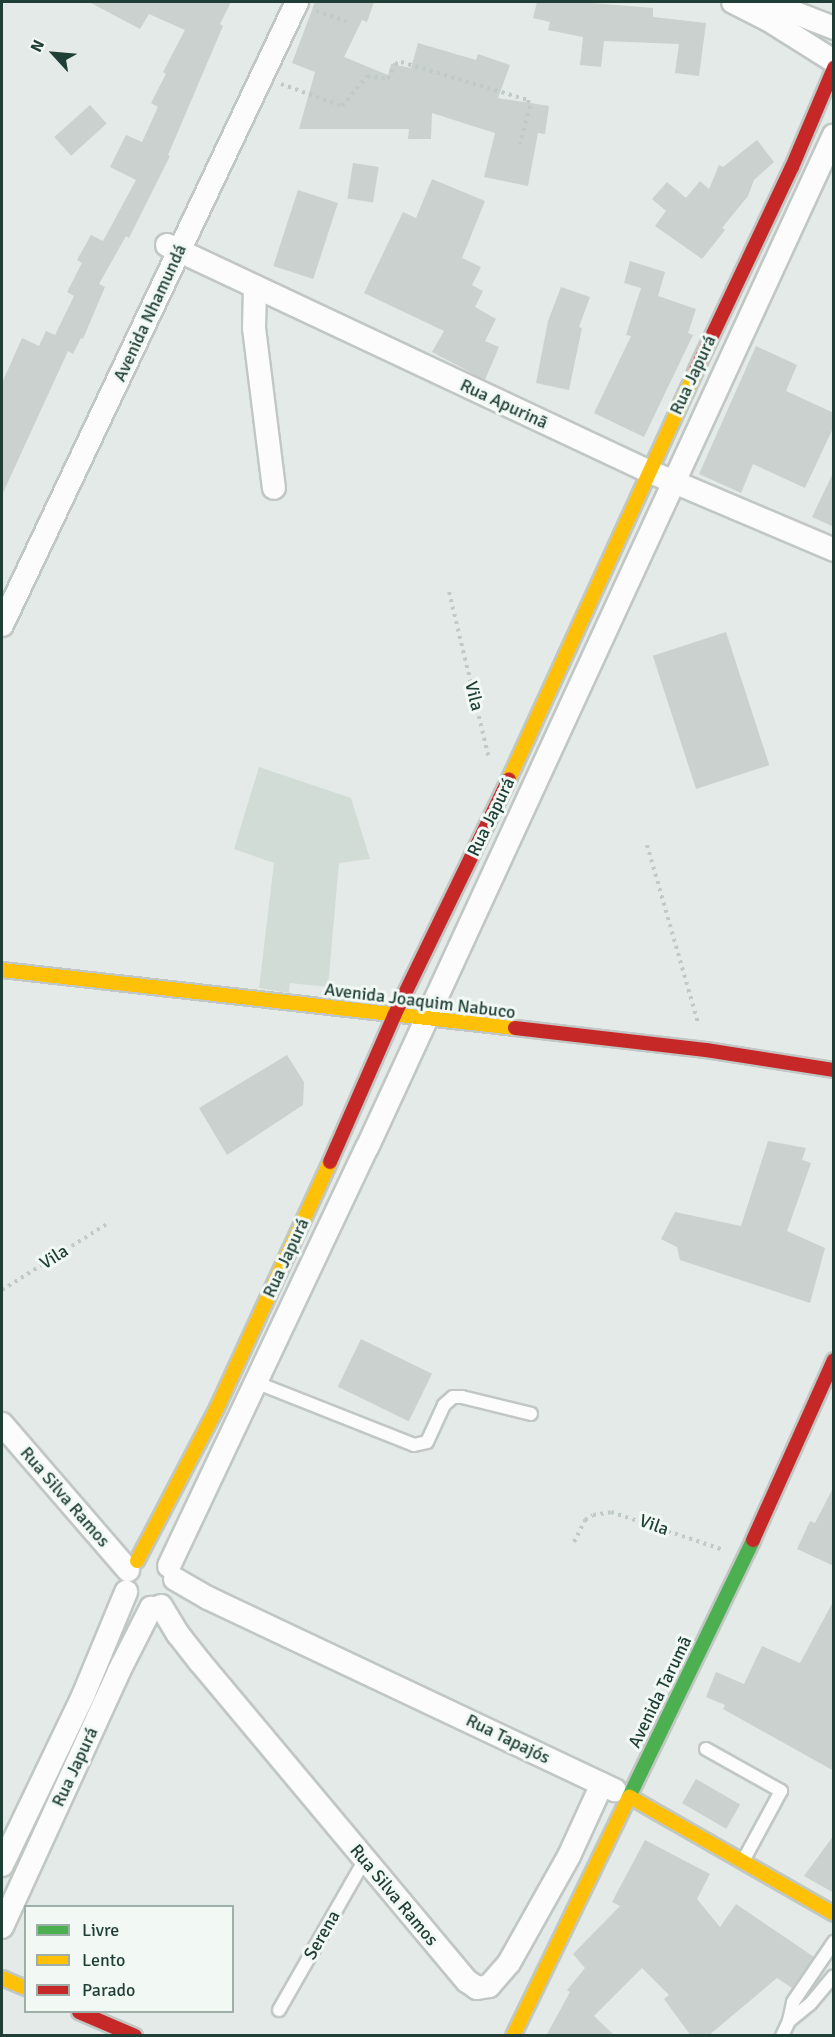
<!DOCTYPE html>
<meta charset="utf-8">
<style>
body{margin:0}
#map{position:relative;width:835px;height:2037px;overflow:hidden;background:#e4eae7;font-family:Signika,sans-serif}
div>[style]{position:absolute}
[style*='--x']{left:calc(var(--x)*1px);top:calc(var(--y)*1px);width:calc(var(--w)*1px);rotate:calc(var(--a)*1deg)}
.built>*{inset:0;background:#d1dcd7}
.building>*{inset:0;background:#cad1ce;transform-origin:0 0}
.path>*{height:4px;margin-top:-2px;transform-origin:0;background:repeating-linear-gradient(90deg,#c0cac6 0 3px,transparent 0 7.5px)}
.roads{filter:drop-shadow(2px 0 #c1c7c4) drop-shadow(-2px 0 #c1c7c4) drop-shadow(0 2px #c1c7c4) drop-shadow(0 -2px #c1c7c4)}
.lane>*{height:12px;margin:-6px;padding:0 6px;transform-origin:6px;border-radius:6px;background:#fbfcfb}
.street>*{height:22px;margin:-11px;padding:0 11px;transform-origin:11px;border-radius:11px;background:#fbfcfb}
.fast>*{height:14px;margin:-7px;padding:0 7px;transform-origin:7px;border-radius:7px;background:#4caf50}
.slow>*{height:14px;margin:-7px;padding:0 7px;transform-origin:7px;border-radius:7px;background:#ffc107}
.jam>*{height:14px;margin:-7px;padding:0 7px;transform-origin:7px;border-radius:7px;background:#c62828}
span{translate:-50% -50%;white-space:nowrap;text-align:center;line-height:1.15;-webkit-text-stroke:6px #f2f9f5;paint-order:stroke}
.street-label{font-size:18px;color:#1f3f36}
.frame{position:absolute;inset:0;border:3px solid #1f3f36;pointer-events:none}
.legend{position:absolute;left:24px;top:1905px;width:210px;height:108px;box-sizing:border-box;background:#f2f9f5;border:2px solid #9eafa9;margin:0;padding:8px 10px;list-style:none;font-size:18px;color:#1f3f36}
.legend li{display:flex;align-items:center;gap:12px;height:30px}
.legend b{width:30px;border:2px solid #9eafa9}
.north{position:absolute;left:24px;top:24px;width:60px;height:60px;-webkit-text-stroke:4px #f2f9f5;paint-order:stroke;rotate:296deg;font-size:16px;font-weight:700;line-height:24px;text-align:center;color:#1f3f36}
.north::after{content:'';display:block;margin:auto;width:21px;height:27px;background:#1f3f36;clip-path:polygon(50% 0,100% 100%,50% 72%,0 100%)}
</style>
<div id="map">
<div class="built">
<div style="clip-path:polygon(259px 767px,351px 798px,370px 859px,339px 863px,328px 987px,290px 983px,289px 993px,259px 988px,274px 863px,234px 849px)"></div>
</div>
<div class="building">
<div style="clip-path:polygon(89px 2px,231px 2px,220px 24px,223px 26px,168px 155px,170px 156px,129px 238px,126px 236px,99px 284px,105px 287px,83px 339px,81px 338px,73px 354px,68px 351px,2px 495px,2px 383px,22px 338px,39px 346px,46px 331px,55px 335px,74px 296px,67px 292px,82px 263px,77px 260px,91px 235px,103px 241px,136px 180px,110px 167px,126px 135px,142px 142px,158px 107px,151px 103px,166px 74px,163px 72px,185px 30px,149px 14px,140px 29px)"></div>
<div style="clip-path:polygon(315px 2px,374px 2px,367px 22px,362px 20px,344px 57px,388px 75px,391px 64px,411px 68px,418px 43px,476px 60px,478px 54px,510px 65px,498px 98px,549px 106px,545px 134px,538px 133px,528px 186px,484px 177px,495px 133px,432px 113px,431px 139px,408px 139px,409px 129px,299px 129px,315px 72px,292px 63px)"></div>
<div style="clip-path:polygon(537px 2px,578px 2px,653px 8px,653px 17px,706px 23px,699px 76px,675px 73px,679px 44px,604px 41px,601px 67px,580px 65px,583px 37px,548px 30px,550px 22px,533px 18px)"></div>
<div style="left:90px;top:105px;width:25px;height:48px;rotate:48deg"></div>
<div style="clip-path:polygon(757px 140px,774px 162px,754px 180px,748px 196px,722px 228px,725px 230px,702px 259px,655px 226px,666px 211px,652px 199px,667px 182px,686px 198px,700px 181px,709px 189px,719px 165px,723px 167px)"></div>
<div style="left:353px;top:163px;width:26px;height:36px;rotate:9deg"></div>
<div style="clip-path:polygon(432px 179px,485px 201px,462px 258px,481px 267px,472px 285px,483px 291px,475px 307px,496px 319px,485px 341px,499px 347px,485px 380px,432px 352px,444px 331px,364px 293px,403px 212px,416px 218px)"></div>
<div style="left:298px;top:190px;width:42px;height:80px;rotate:18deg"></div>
<div style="clip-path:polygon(630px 261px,665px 272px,658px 296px,696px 309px,688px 333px,693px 335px,644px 437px,594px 413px,631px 336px,626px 335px,641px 288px,624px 283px)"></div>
<div style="clip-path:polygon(561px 287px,590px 297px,579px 327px,582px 328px,569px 390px,536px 383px,548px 321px)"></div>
<div style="clip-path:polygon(756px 346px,797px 365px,786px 391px,834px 413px,834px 426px,805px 488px,753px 464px,741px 493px,699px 474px)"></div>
<div style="clip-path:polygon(834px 471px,834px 527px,812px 517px)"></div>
<div style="left:726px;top:632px;width:140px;height:77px;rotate:72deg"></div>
<div style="clip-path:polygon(287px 1055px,304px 1082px,303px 1105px,227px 1155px,199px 1108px)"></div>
<div style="clip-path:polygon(768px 1141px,806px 1148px,802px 1160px,811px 1163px,787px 1231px,825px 1248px,810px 1303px,680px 1260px,677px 1247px,661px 1239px,675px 1212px,741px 1226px)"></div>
<div style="left:361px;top:1339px;width:79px;height:53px;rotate:26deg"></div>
<div style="clip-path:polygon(834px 1486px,834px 1566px,797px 1549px,810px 1521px,815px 1523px)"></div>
<div style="clip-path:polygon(834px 1600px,834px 1771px,723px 1709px,725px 1705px,706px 1697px,716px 1672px,744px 1684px,762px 1646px,800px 1663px)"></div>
<div style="left:696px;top:1779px;width:51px;height:28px;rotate:30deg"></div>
<div style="clip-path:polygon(834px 1835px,834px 1893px,804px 1876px)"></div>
<div style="clip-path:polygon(645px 1840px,710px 1874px,697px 1899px,720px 1927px,736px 1904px,814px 1957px,792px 1988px,777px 1978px,708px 2036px,691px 2036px,664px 1999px,669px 1995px,642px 1968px,594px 2016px,615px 2036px,546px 2036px,570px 1992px,567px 1990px,585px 1968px,573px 1954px,620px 1906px,612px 1902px)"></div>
</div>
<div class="path">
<div style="--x:316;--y:11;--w:32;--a:18"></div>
<div style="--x:281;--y:84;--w:65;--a:19.8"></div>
<div style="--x:342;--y:106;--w:39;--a:-50"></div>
<div style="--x:367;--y:76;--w:21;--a:8"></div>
<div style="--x:388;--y:79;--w:17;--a:-65"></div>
<div style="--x:395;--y:64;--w:6;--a:-18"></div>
<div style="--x:401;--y:62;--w:133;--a:16.7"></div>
<div style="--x:528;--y:100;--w:6;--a:72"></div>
<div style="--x:530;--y:106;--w:39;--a:105"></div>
<div style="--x:449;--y:592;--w:171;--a:76.5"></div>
<div style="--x:647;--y:845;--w:185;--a:74"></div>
<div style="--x:2;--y:1290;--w:124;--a:-32.2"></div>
<div style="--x:574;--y:1542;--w:25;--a:-63"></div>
<div style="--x:585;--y:1520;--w:9;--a:-32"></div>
<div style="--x:593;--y:1515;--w:18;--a:-9"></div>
<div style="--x:611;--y:1512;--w:116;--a:18.6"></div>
</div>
<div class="roads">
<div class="lane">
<div style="--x:255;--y:1382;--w:171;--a:21.6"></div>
<div style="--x:414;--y:1445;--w:13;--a:-13"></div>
<div style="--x:427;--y:1442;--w:41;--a:-65.3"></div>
<div style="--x:444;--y:1405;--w:12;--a:-42"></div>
<div style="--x:453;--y:1397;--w:9;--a:0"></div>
<div style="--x:462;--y:1397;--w:71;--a:13.8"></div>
<div style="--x:706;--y:1749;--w:86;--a:29.2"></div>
<div style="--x:781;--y:1791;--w:80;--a:118.5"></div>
<div style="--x:279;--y:2010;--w:174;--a:-60.3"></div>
<div style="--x:789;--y:2021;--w:28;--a:-39"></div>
<div style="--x:811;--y:2003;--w:35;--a:-50"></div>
<div style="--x:782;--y:2036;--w:17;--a:-65"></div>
<div style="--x:789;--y:2021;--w:19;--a:-78"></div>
<div style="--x:793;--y:2002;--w:73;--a:-55.7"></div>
</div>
<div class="street">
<div style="--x:733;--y:2;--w:38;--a:27"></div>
<div style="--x:767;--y:19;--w:77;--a:32.2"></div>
<div style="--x:767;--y:2;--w:72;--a:21.2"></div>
<div style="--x:167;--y:245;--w:531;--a:25.17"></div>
<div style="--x:648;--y:471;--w:202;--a:23"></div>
<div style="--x:255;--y:287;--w:41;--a:91.4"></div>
<div style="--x:254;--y:328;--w:161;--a:82.9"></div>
<div style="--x:2;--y:625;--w:689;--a:-64.66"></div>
<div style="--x:2;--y:1424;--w:193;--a:49.2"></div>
<div style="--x:169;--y:1566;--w:463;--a:-64.7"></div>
<div style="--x:367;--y:1148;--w:1115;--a:-65.25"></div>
<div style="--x:175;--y:1579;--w:38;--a:30"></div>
<div style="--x:208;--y:1598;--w:450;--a:25.3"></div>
<div style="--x:161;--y:1606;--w:33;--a:59"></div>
<div style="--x:178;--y:1634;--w:36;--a:52"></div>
<div style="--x:200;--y:1662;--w:416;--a:50.1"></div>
<div style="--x:467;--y:1981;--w:12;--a:35"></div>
<div style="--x:477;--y:1988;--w:12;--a:-9"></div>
<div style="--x:489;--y:1986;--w:30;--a:-49"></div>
<div style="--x:509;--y:1963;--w:123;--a:-60.7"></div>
<div style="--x:569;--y:1856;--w:79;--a:-65.4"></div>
<div style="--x:2;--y:1865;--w:187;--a:-64.4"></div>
<div style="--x:83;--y:1696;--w:113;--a:-67.5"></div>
<div style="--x:2;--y:1927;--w:281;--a:-65.4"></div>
<div style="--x:119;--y:1671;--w:71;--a:-63.1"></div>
</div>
<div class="fast">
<div style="--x:629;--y:1797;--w:285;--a:-64.2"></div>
</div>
<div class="slow">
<div style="--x:509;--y:779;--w:447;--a:-65.4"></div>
<div style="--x:2;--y:970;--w:516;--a:6.45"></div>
<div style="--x:137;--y:1561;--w:173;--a:-62.4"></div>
<div style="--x:217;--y:1408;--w:271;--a:-65.3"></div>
<div style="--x:630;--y:1797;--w:235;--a:29.8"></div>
<div style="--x:2;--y:1978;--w:26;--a:23"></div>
<div style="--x:513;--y:2036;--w:266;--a:-64.1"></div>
</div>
<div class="jam">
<div style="--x:695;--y:372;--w:227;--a:-64.7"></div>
<div style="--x:792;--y:167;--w:108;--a:-67"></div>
<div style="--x:515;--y:1028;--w:192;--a:6.6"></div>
<div style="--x:706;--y:1050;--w:130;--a:8.9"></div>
<div style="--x:330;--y:1162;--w:159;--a:-66.3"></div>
<div style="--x:394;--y:1016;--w:263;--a:-64.1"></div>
<div style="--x:753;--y:1540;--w:197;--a:-65.8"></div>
<div style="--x:79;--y:2012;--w:61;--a:23.2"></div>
</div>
</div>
<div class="street-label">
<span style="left:150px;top:313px;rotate:-65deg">Avenida Nhamundá</span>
<span style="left:693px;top:375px;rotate:-65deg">Rua Japurá</span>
<span style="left:504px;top:404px;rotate:25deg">Rua Apurinã</span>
<span style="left:474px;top:696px;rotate:76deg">Vila</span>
<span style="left:491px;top:817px;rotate:-64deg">Rua Japurá</span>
<span style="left:420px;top:1001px;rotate:7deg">Avenida Joaquim Nabuco</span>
<span style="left:54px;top:1257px;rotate:-32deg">Vila</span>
<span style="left:286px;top:1258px;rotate:-65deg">Rua Japurá</span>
<span style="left:65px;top:1497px;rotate:49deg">Rua Silva Ramos</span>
<span style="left:654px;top:1525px;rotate:20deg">Vila</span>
<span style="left:660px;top:1692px;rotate:-64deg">Avenida Tarumã</span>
<span style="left:508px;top:1739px;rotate:26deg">Rua Tapajós</span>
<span style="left:75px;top:1767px;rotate:-65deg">Rua Japurá</span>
<span style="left:394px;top:1895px;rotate:50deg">Rua Silva Ramos</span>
<span style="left:322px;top:1935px;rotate:-60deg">Serena</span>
</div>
<div class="frame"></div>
<ul class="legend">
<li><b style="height:8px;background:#4caf50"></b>Livre</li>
<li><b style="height:8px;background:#ffc107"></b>Lento</li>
<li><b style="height:8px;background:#c62828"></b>Parado</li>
</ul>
<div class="north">N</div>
</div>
